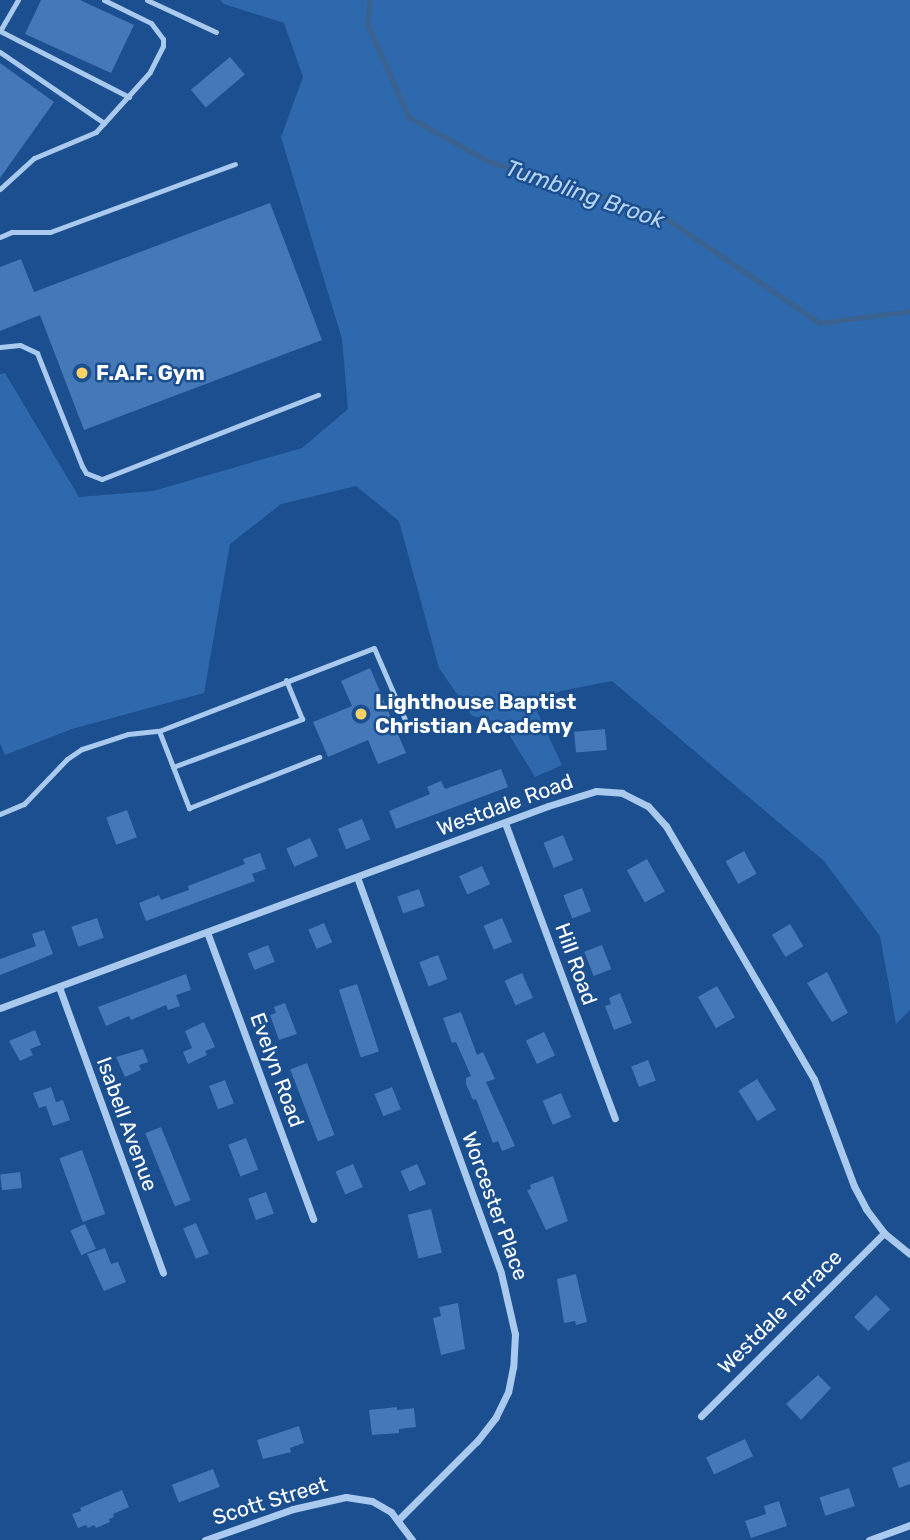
<!DOCTYPE html>
<style>
body{margin:0}
#map{position:relative;width:910px;height:1540px;overflow:hidden;background:#1b4f8f;font-family:Rubik,sans-serif}
div>[style]{position:absolute}
[style*='--x']{left:calc(var(--x)*1px);top:calc(var(--y)*1px);width:calc(var(--w)*1px);rotate:calc(var(--a)*1deg)}
.green>*{inset:0;background:#2e69ad}
.stream>*{height:4.5px;margin:-2.25px;padding:0 2.25px;transform-origin:2.25px;border-radius:2.25px;background:#3c6290}
.building>*{inset:0;background:#4478b7;transform-origin:0 0}
.service>*{height:5px;margin:-2.5px;padding:0 2.5px;transform-origin:2.5px;border-radius:2.5px;background:#a9c9ee}
.minor>*{height:7px;margin:-3.5px;padding:0 3.5px;transform-origin:3.5px;border-radius:3.5px;background:#a9c9ee}
.dots>*{width:19px;height:19px;translate:-50% -50%;box-sizing:border-box;border:4px solid #1b4f8f;border-radius:50%}
span{translate:-50% -50%;white-space:nowrap;text-align:center;line-height:1.15;-webkit-text-stroke:5px #1b4f8f;paint-order:stroke}
.poi-label{font-size:21px;color:#fff;font-weight:700}
.left{translate:0 -50%;text-align:left}
.street-label{font-size:21px;color:#fff}
.water-label{font-size:23px;color:#b5d3f5;font-style:italic}
</style>
<div id="map">
<div class="green">
<div style="clip-path:polygon(220px 0,910px 0,910px 1010px,896px 1024px,880px 936px,824px 861px,612px 681px,561px 691px,534px 705px,562px 765px,535px 777px,502px 723px,472px 716px,439px 668px,399px 521px,356px 486px,281px 504px,230px 544px,204px 693px,72px 729px,5px 755px,0 743px,0 374px,5px 373px,79px 497px,153px 491px,302px 448px,348px 409px,342px 339px,281px 137px,303px 77px,284px 23px,224px 4px)"></div>
</div>
<div class="stream">
<div style="--x:370;--y:0;--w:25;--a:95"></div>
<div style="--x:368;--y:25;--w:101;--a:66"></div>
<div style="--x:409;--y:117;--w:90;--a:29.1"></div>
<div style="--x:488;--y:161;--w:181;--a:17.3"></div>
<div style="--x:661;--y:215;--w:192;--a:34.2"></div>
<div style="--x:820;--y:323;--w:91;--a:-7.6"></div>
</div>
<div class="building">
<div style="clip-path:polygon(41px 0,80px 0,134px 25px,111px 73px,25px 34px)"></div>
<div style="left:230px;top:57px;width:23px;height:51px;rotate:50deg"></div>
<div style="clip-path:polygon(0 63px,54px 102px,0 178px)"></div>
<div style="clip-path:polygon(270px 203px,322px 340px,84px 430px,40px 315px,0 331px,0 267px,21px 259px,34px 292px)"></div>
<div style="clip-path:polygon(370px 668px,406px 753px,378px 764px,368px 740px,328px 757px,313px 722px,352px 706px,341px 681px)"></div>
<div style="left:605px;top:729px;width:21px;height:31px;rotate:85deg"></div>
<div style="clip-path:polygon(501px 769px,508px 787px,396px 829px,389px 811px,430px 794px,427px 787px,441px 781px,445px 789px)"></div>
<div style="left:127px;top:810px;width:29px;height:22px;rotate:70deg"></div>
<div style="left:362px;top:819px;width:22px;height:26px;rotate:68deg"></div>
<div style="left:563px;top:835px;width:27px;height:21px;rotate:68deg"></div>
<div style="left:310px;top:838px;width:20px;height:26px;rotate:66deg"></div>
<div style="left:744px;top:851px;width:26px;height:21px;rotate:61deg"></div>
<div style="clip-path:polygon(260px 853px,266px 869px,252px 874px,255px 881px,146px 921px,139px 903px,159px 895px,161px 900px,189px 890px,188px 886px,245px 864px,243px 859px)"></div>
<div style="left:647px;top:859px;width:37px;height:23px;rotate:61deg"></div>
<div style="left:482px;top:866px;width:20px;height:25px;rotate:66deg"></div>
<div style="left:582px;top:888px;width:25px;height:20px;rotate:69deg"></div>
<div style="left:419px;top:889px;width:18px;height:23px;rotate:71deg"></div>
<div style="left:97px;top:918px;width:21px;height:27px;rotate:71deg"></div>
<div style="left:502px;top:918px;width:26px;height:20px;rotate:67deg"></div>
<div style="left:324px;top:923px;width:21px;height:17px;rotate:67deg"></div>
<div style="left:790px;top:924px;width:26px;height:21px;rotate:59deg"></div>
<div style="clip-path:polygon(44px 930px,53px 954px,0 975px,0 959px,36px 946px,32px 934px)"></div>
<div style="left:268px;top:945px;width:18px;height:22px;rotate:68deg"></div>
<div style="left:602px;top:945px;width:26px;height:19px;rotate:69deg"></div>
<div style="left:438px;top:955px;width:26px;height:20px;rotate:69deg"></div>
<div style="clip-path:polygon(827px 972px,848px 1013px,832px 1022px,807px 983px)"></div>
<div style="left:522px;top:973px;width:27px;height:19px;rotate:66deg"></div>
<div style="clip-path:polygon(186px 974px,191px 990px,176px 995px,180px 1006px,168px 1010px,166px 1005px,131px 1020px,129px 1016px,106px 1026px,98px 1007px)"></div>
<div style="left:357px;top:984px;width:71px;height:19px;rotate:72deg"></div>
<div style="left:717px;top:986px;width:36px;height:22px;rotate:60deg"></div>
<div style="clip-path:polygon(620px 993px,632px 1023px,614px 1030px,605px 1006px,611px 1004px,609px 998px)"></div>
<div style="clip-path:polygon(285px 1003px,297px 1034px,279px 1040px,270px 1015px,276px 1013px,274px 1007px)"></div>
<div style="clip-path:polygon(461px 1012px,477px 1055px,483px 1052px,495px 1079px,486px 1082px,515px 1146px,502px 1151px,498px 1141px,493px 1143px,476px 1099px,473px 1100px,466px 1084px,466px 1078px,471px 1076px,456px 1042px,452px 1043px,443px 1018px)"></div>
<div style="clip-path:polygon(204px 1022px,215px 1047px,205px 1051px,207px 1055px,188px 1064px,183px 1052px,192px 1048px,185px 1031px)"></div>
<div style="clip-path:polygon(35px 1030px,41px 1045px,30px 1049px,33px 1055px,20px 1061px,9px 1041px)"></div>
<div style="left:544px;top:1032px;width:26px;height:20px;rotate:65deg"></div>
<div style="clip-path:polygon(143px 1049px,148px 1062px,139px 1065px,141px 1070px,125px 1077px,116px 1057px)"></div>
<div style="left:648px;top:1060px;width:22px;height:18px;rotate:69deg"></div>
<div style="left:307px;top:1063px;width:77px;height:18px;rotate:69deg"></div>
<div style="left:757px;top:1079px;width:36px;height:22px;rotate:58deg"></div>
<div style="left:225px;top:1080px;width:25px;height:17px;rotate:69deg"></div>
<div style="clip-path:polygon(51px 1087px,56px 1102px,63px 1100px,70px 1120px,53px 1126px,46px 1106px,39px 1108px,33px 1093px)"></div>
<div style="left:392px;top:1087px;width:24px;height:19px;rotate:68deg"></div>
<div style="left:561px;top:1093px;width:26px;height:20px;rotate:67deg"></div>
<div style="left:161px;top:1127px;width:79px;height:17px;rotate:68deg"></div>
<div style="left:246px;top:1138px;width:34px;height:19px;rotate:69deg"></div>
<div style="left:82px;top:1150px;width:68px;height:24px;rotate:70deg"></div>
<div style="left:353px;top:1164px;width:25px;height:19px;rotate:67deg"></div>
<div style="left:417px;top:1164px;width:22px;height:18px;rotate:66deg"></div>
<div style="left:20px;top:1172px;width:16px;height:20px;rotate:83deg"></div>
<div style="clip-path:polygon(553px 1176px,568px 1221px,546px 1230px,527px 1190px,531px 1189px,530px 1185px)"></div>
<div style="left:266px;top:1192px;width:23px;height:19px;rotate:70deg"></div>
<div style="left:431px;top:1209px;width:45px;height:24px;rotate:76deg"></div>
<div style="left:196px;top:1223px;width:33px;height:14px;rotate:67deg"></div>
<div style="left:85px;top:1224px;width:27px;height:16px;rotate:66deg"></div>
<div style="clip-path:polygon(105px 1248px,111px 1264px,118px 1262px,126px 1282px,104px 1291px,87px 1254px)"></div>
<div style="clip-path:polygon(576px 1274px,587px 1322px,576px 1325px,575px 1321px,564px 1323px,557px 1279px)"></div>
<div style="left:876px;top:1295px;width:20px;height:31px;rotate:45deg"></div>
<div style="clip-path:polygon(458px 1303px,465px 1349px,441px 1355px,433px 1318px,441px 1316px,439px 1307px)"></div>
<div style="clip-path:polygon(818px 1375px,831px 1388px,801px 1420px,786px 1404px)"></div>
<div style="clip-path:polygon(397px 1407px,397px 1410px,414px 1408px,416px 1427px,399px 1429px,399px 1433px,372px 1435px,369px 1410px)"></div>
<div style="clip-path:polygon(299px 1426px,304px 1443px,290px 1448px,291px 1452px,263px 1459px,257px 1440px)"></div>
<div style="left:745px;top:1439px;width:19px;height:43px;rotate:65deg"></div>
<div style="clip-path:polygon(910px 1461px,910px 1484px,899px 1488px,892px 1468px)"></div>
<div style="left:213px;top:1469px;width:19px;height:44px;rotate:69deg"></div>
<div style="left:849px;top:1488px;width:19px;height:31px;rotate:72deg"></div>
<div style="clip-path:polygon(122px 1490px,129px 1507px,113px 1514px,114px 1517px,109px 1519px,110px 1522px,96px 1528px,94px 1525px,88px 1528px,86px 1525px,78px 1528px,72px 1514px,81px 1511px,80px 1508px)"></div>
<div style="clip-path:polygon(779px 1501px,787px 1526px,751px 1538px,745px 1521px,766px 1514px,764px 1506px)"></div>
</div>
<div class="service">
<div style="--x:104;--y:0;--w:52;--a:26.1"></div>
<div style="--x:151;--y:23;--w:20;--a:53"></div>
<div style="--x:163;--y:39;--w:7;--a:90"></div>
<div style="--x:163;--y:46;--w:29;--a:117"></div>
<div style="--x:150;--y:72;--w:69;--a:132"></div>
<div style="--x:147;--y:0;--w:76;--a:24.9"></div>
<div style="--x:0;--y:31;--w:145;--a:27.1"></div>
<div style="--x:0;--y:31;--w:36;--a:-60"></div>
<div style="--x:0;--y:52;--w:126;--a:34.3"></div>
<div style="--x:104;--y:123;--w:12;--a:132"></div>
<div style="--x:96;--y:132;--w:67;--a:157.2"></div>
<div style="--x:34;--y:158;--w:46;--a:137.6"></div>
<div style="--x:0;--y:237;--w:13;--a:-23"></div>
<div style="--x:12;--y:232;--w:38;--a:0"></div>
<div style="--x:50;--y:232;--w:197;--a:-20.2"></div>
<div style="--x:0;--y:347;--w:20;--a:-6"></div>
<div style="--x:20;--y:345;--w:19;--a:25"></div>
<div style="--x:37;--y:353;--w:122;--a:68.3"></div>
<div style="--x:82;--y:466;--w:8;--a:60"></div>
<div style="--x:86;--y:473;--w:17;--a:21"></div>
<div style="--x:102;--y:479;--w:232;--a:-21.3"></div>
<div style="--x:159;--y:731;--w:83;--a:68.7"></div>
<div style="--x:189;--y:808;--w:140;--a:-21.4"></div>
<div style="--x:173;--y:767;--w:138;--a:-20.4"></div>
<div style="--x:302;--y:719;--w:42;--a:-112.3"></div>
<div style="--x:0;--y:814;--w:26;--a:-23"></div>
<div style="--x:24;--y:804;--w:62;--a:-46.3"></div>
<div style="--x:67;--y:759;--w:18;--a:-34"></div>
<div style="--x:82;--y:749;--w:48;--a:-18.1"></div>
<div style="--x:128;--y:734;--w:31;--a:-6"></div>
<div style="--x:159;--y:731;--w:230;--a:-21.1"></div>
<div style="--x:374;--y:648;--w:81;--a:66.6"></div>
</div>
<div class="minor">
<div style="--x:505;--y:823;--w:315;--a:69.6"></div>
<div style="--x:357;--y:877;--w:421;--a:70"></div>
<div style="--x:501;--y:1273;--w:63;--a:77.1"></div>
<div style="--x:515;--y:1334;--w:33;--a:93"></div>
<div style="--x:513;--y:1367;--w:25;--a:101"></div>
<div style="--x:508;--y:1392;--w:28;--a:116"></div>
<div style="--x:496;--y:1417;--w:31;--a:128"></div>
<div style="--x:477;--y:1441;--w:110;--a:135"></div>
<div style="--x:207;--y:932;--w:306;--a:69.7"></div>
<div style="--x:59;--y:987;--w:304;--a:70"></div>
<div style="--x:0;--y:1008;--w:584;--a:-20.23"></div>
<div style="--x:548;--y:806;--w:50;--a:-17.4"></div>
<div style="--x:596;--y:791;--w:26;--a:4"></div>
<div style="--x:622;--y:793;--w:29;--a:27"></div>
<div style="--x:648;--y:806;--w:27;--a:48"></div>
<div style="--x:666;--y:826;--w:293;--a:59.7"></div>
<div style="--x:814;--y:1079;--w:114;--a:69.5"></div>
<div style="--x:854;--y:1186;--w:26;--a:62"></div>
<div style="--x:866;--y:1209;--w:30;--a:53"></div>
<div style="--x:884;--y:1233;--w:33;--a:39"></div>
<div style="--x:701;--y:1416;--w:259;--a:-45"></div>
<div style="--x:205;--y:1540;--w:93;--a:-19.4"></div>
<div style="--x:293;--y:1509;--w:54;--a:-12.8"></div>
<div style="--x:346;--y:1497;--w:26;--a:9"></div>
<div style="--x:372;--y:1501;--w:22;--a:30"></div>
<div style="--x:391;--y:1512;--w:35;--a:53"></div>
<div style="--x:869;--y:1540;--w:44;--a:-20.1"></div>
</div>
<div class="dots">
<div style="left:82px;top:373px;background:#ffd166"></div>
<div style="left:361px;top:714px;background:#ffd166"></div>
</div>
<div class="poi-label">
<span class="left" style="left:96px;top:373px">F.A.F. Gym</span>
<span class="left" style="left:375px;top:714px">Lighthouse Baptist<br>Christian Academy</span>
</div>
<div class="street-label">
<span style="left:505px;top:805px;rotate:-20deg">Westdale Road</span>
<span style="left:576px;top:964px;rotate:70deg">Hill Road</span>
<span style="left:277px;top:1070px;rotate:70deg">Evelyn Road</span>
<span style="left:127px;top:1124px;rotate:70deg">Isabell Avenue</span>
<span style="left:495px;top:1206px;rotate:70deg">Worcester Place</span>
<span style="left:780px;top:1312px;rotate:-45deg">Westdale Terrace</span>
<span style="left:270px;top:1501px;rotate:-17deg">Scott Street</span>
</div>
<div class="water-label">
<span style="left:585px;top:194px;rotate:19deg">Tumbling Brook</span>
</div>
</div>
